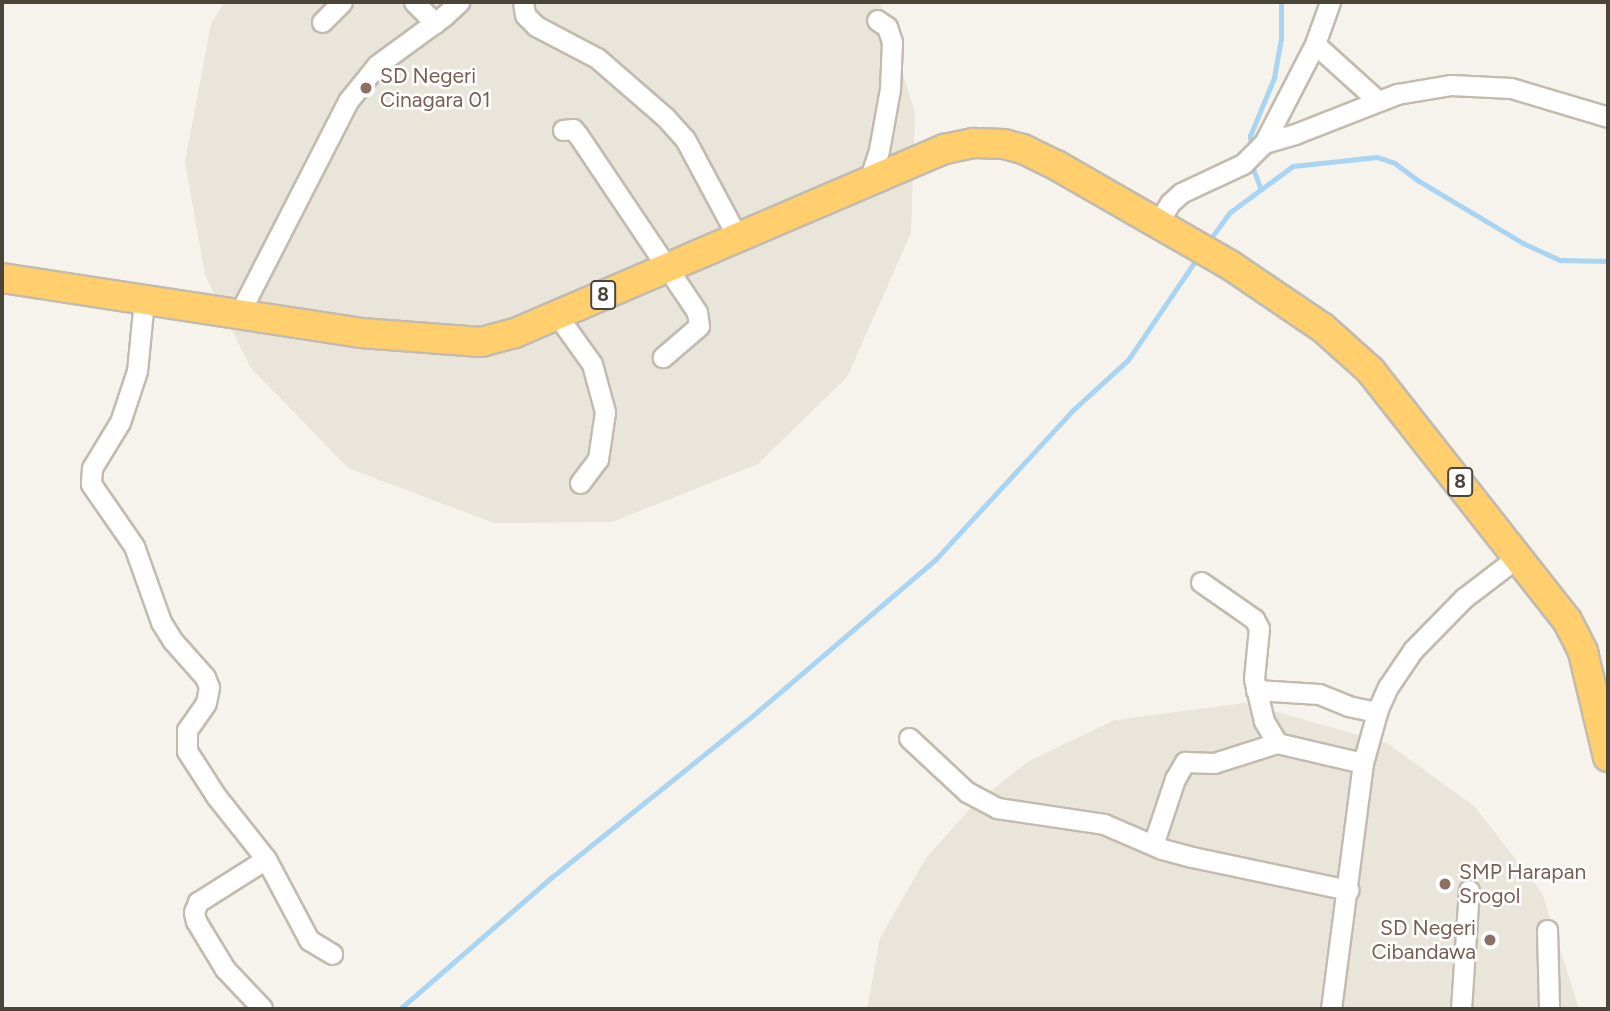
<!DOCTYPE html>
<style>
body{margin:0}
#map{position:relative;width:1610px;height:1011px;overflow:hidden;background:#f6f3ec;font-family:Figtree,sans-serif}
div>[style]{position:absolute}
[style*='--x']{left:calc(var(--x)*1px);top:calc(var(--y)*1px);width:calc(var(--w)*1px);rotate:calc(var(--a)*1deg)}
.residential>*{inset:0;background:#eae5da}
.stream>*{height:4.5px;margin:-2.25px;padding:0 2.25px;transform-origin:2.25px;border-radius:2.25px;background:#a9d4f2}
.roads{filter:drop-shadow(2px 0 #c2bbae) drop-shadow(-2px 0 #c2bbae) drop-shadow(0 2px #c2bbae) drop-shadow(0 -2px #c2bbae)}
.minor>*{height:19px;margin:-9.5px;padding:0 9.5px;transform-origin:9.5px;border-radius:9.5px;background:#fff}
.highway>*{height:28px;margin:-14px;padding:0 14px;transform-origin:14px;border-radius:14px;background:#ffcf6e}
.dots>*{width:19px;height:19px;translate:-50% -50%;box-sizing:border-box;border:4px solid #fff;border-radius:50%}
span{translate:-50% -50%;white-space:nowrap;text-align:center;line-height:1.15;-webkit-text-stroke:5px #fff;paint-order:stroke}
.shield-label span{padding:2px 5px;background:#fff;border:2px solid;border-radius:5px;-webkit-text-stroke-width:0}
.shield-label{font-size:19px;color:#4b4439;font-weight:700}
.education-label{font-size:21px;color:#785e54}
.left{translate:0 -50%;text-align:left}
.right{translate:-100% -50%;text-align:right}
.frame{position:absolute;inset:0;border:4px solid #4b4439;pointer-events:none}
</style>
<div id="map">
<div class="residential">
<div style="clip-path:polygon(224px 2px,880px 2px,915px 113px,911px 233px,847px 377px,758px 464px,612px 522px,494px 523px,348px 468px,250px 367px,205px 275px,185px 162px,211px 24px)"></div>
<div style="clip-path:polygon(1245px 703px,1387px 743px,1474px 806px,1542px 893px,1579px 1009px,867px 1009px,880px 938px,926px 858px,975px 803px,1029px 761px,1115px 720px)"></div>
</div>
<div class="stream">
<div style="--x:1251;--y:146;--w:10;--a:-96"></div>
<div style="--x:1250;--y:136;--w:63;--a:-67.5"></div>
<div style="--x:1274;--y:78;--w:39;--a:-80"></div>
<div style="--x:1281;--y:40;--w:38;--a:-90"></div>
<div style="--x:1252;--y:165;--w:26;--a:69"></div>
<div style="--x:1209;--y:241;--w:34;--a:-54"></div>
<div style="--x:1229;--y:213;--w:79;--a:-36.3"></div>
<div style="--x:1293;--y:166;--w:84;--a:-6.1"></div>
<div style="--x:1377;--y:157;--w:19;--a:18"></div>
<div style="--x:1395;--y:163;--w:30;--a:37"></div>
<div style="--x:1419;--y:181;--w:121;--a:30.8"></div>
<div style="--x:1523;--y:243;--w:41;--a:24.7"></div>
<div style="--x:1560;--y:260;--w:48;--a:1.2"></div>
<div style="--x:400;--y:1009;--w:201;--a:-41"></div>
<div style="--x:552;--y:877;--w:263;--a:-38.8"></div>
<div style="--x:757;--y:712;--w:235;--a:-40.5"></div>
<div style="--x:936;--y:559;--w:200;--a:-47.4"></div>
<div style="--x:1071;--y:412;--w:77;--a:-42.4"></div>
<div style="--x:1128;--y:360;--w:125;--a:-55.8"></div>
</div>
<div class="roads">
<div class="minor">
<div style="--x:414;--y:2;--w:30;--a:45"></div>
<div style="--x:523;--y:2;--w:13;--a:81"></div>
<div style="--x:525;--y:15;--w:16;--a:45"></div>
<div style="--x:536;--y:26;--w:69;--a:27.7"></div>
<div style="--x:597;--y:58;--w:91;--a:41"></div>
<div style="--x:666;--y:118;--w:28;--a:48"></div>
<div style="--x:685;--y:139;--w:110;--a:61.8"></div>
<div style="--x:322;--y:22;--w:28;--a:-45"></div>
<div style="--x:1315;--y:44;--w:85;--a:42.1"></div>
<div style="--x:563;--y:130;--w:10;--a:-6"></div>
<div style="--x:573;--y:129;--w:8;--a:50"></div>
<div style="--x:578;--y:135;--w:213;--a:56.1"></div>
<div style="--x:697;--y:312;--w:14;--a:82"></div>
<div style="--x:699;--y:326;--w:48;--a:139.3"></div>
<div style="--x:1264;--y:143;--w:32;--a:-16"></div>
<div style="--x:1295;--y:134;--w:110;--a:-21.4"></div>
<div style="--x:1397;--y:94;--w:55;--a:-9.5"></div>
<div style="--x:1451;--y:85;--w:60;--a:2.9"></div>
<div style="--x:1511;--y:88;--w:101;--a:16.6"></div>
<div style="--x:869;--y:181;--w:33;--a:-72"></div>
<div style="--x:879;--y:150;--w:62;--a:-79.8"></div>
<div style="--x:890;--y:89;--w:47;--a:-87.6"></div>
<div style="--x:892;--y:42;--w:16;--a:-108"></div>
<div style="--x:887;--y:27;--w:12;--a:-145"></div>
<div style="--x:1158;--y:223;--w:23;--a:-59"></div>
<div style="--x:1170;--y:203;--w:15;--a:-42"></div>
<div style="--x:1181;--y:193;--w:68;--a:-25.1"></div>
<div style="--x:1243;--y:164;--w:30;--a:-45"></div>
<div style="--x:1264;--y:143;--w:111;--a:-62.7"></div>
<div style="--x:1315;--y:44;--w:45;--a:-70.3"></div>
<div style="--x:144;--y:300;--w:71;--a:95.6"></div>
<div style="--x:137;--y:371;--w:54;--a:108.4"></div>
<div style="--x:120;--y:422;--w:54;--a:121.3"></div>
<div style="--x:92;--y:468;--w:16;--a:94"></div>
<div style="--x:91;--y:484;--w:75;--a:55.3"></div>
<div style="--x:134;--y:546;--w:81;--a:70.4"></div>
<div style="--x:161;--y:622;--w:22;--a:58"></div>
<div style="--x:173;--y:641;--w:48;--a:48.4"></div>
<div style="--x:205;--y:677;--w:11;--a:68"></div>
<div style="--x:209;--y:687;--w:16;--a:101"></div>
<div style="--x:206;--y:703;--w:33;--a:125"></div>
<div style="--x:187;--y:730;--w:21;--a:90"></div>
<div style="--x:187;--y:751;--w:54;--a:57.2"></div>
<div style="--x:216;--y:796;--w:80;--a:51.6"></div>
<div style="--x:266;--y:859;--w:92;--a:62"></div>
<div style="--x:309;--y:940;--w:27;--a:31"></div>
<div style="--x:557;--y:315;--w:60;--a:54.5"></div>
<div style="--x:592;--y:364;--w:50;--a:74.8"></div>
<div style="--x:605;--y:412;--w:48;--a:98.5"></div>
<div style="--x:598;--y:459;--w:30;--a:127"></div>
<div style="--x:238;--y:316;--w:242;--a:-62.9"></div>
<div style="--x:348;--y:101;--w:46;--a:-51.1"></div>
<div style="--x:377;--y:65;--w:83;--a:-36.2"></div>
<div style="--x:444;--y:16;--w:21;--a:-43"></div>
<div style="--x:1201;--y:582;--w:65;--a:34.9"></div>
<div style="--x:1254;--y:619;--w:10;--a:61"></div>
<div style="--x:1259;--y:628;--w:51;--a:95.6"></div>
<div style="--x:1254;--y:679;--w:43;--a:76.6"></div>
<div style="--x:1264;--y:721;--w:26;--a:59"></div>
<div style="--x:1256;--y:690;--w:63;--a:3.6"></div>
<div style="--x:1319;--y:694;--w:31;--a:22"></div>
<div style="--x:1348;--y:706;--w:30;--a:12"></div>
<div style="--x:909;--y:738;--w:79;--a:43"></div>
<div style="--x:967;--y:792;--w:34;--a:28"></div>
<div style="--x:997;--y:808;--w:108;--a:8.5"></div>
<div style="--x:1104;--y:824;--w:63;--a:23.3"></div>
<div style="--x:1162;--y:849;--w:31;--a:15"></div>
<div style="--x:1192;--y:857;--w:160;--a:11.9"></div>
<div style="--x:1153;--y:845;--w:70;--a:-71.6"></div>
<div style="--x:1175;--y:779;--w:20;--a:-60"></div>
<div style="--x:1185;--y:762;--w:29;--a:2"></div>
<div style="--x:1214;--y:763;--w:66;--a:-17.6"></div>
<div style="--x:1277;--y:743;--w:88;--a:13.1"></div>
<div style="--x:1547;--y:930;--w:79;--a:88.5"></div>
<div style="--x:262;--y:1008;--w:54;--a:-133.5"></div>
<div style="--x:225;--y:969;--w:56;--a:-121.1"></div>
<div style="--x:196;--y:921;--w:9;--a:-103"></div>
<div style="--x:194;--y:912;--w:11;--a:-68"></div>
<div style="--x:198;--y:902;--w:80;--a:-32.3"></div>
<div style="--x:1331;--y:1009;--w:248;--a:-82.6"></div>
<div style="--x:1363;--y:763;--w:56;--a:-74.5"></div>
<div style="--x:1378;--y:709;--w:24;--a:-66"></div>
<div style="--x:1388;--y:687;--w:45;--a:-56"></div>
<div style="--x:1413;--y:650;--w:73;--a:-45.6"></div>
<div style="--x:1464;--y:598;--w:69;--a:-37.4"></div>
<div style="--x:1461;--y:1009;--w:119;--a:-86.2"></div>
</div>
<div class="highway">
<div style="--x:2;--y:278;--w:363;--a:8.7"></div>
<div style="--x:361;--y:333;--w:120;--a:4.3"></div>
<div style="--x:481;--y:342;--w:35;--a:-15"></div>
<div style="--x:515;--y:333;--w:468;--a:-23.2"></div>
<div style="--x:945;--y:149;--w:30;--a:-12"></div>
<div style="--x:974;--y:143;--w:30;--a:2"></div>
<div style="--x:1004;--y:144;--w:20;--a:15"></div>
<div style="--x:1023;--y:149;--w:37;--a:26"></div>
<div style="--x:1056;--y:165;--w:201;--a:29.9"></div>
<div style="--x:1230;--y:265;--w:112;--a:34.1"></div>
<div style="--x:1323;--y:328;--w:63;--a:41.8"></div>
<div style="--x:1370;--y:370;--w:318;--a:51.8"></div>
<div style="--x:1567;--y:620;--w:36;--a:63"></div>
<div style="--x:1583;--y:652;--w:108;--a:76.6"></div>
</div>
</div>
<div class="dots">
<div style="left:366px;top:88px;background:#8d6e63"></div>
<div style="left:1445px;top:884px;background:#8d6e63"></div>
<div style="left:1490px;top:940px;background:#8d6e63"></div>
</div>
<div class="shield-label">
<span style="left:603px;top:295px">8</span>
<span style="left:1460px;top:482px">8</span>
</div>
<div class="education-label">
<span class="left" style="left:380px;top:88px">SD Negeri<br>Cinagara 01</span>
<span class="left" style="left:1459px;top:884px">SMP Harapan<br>Srogol</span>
<span class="right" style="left:1476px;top:940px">SD Negeri<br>Cibandawa</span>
</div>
<div class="frame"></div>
</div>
